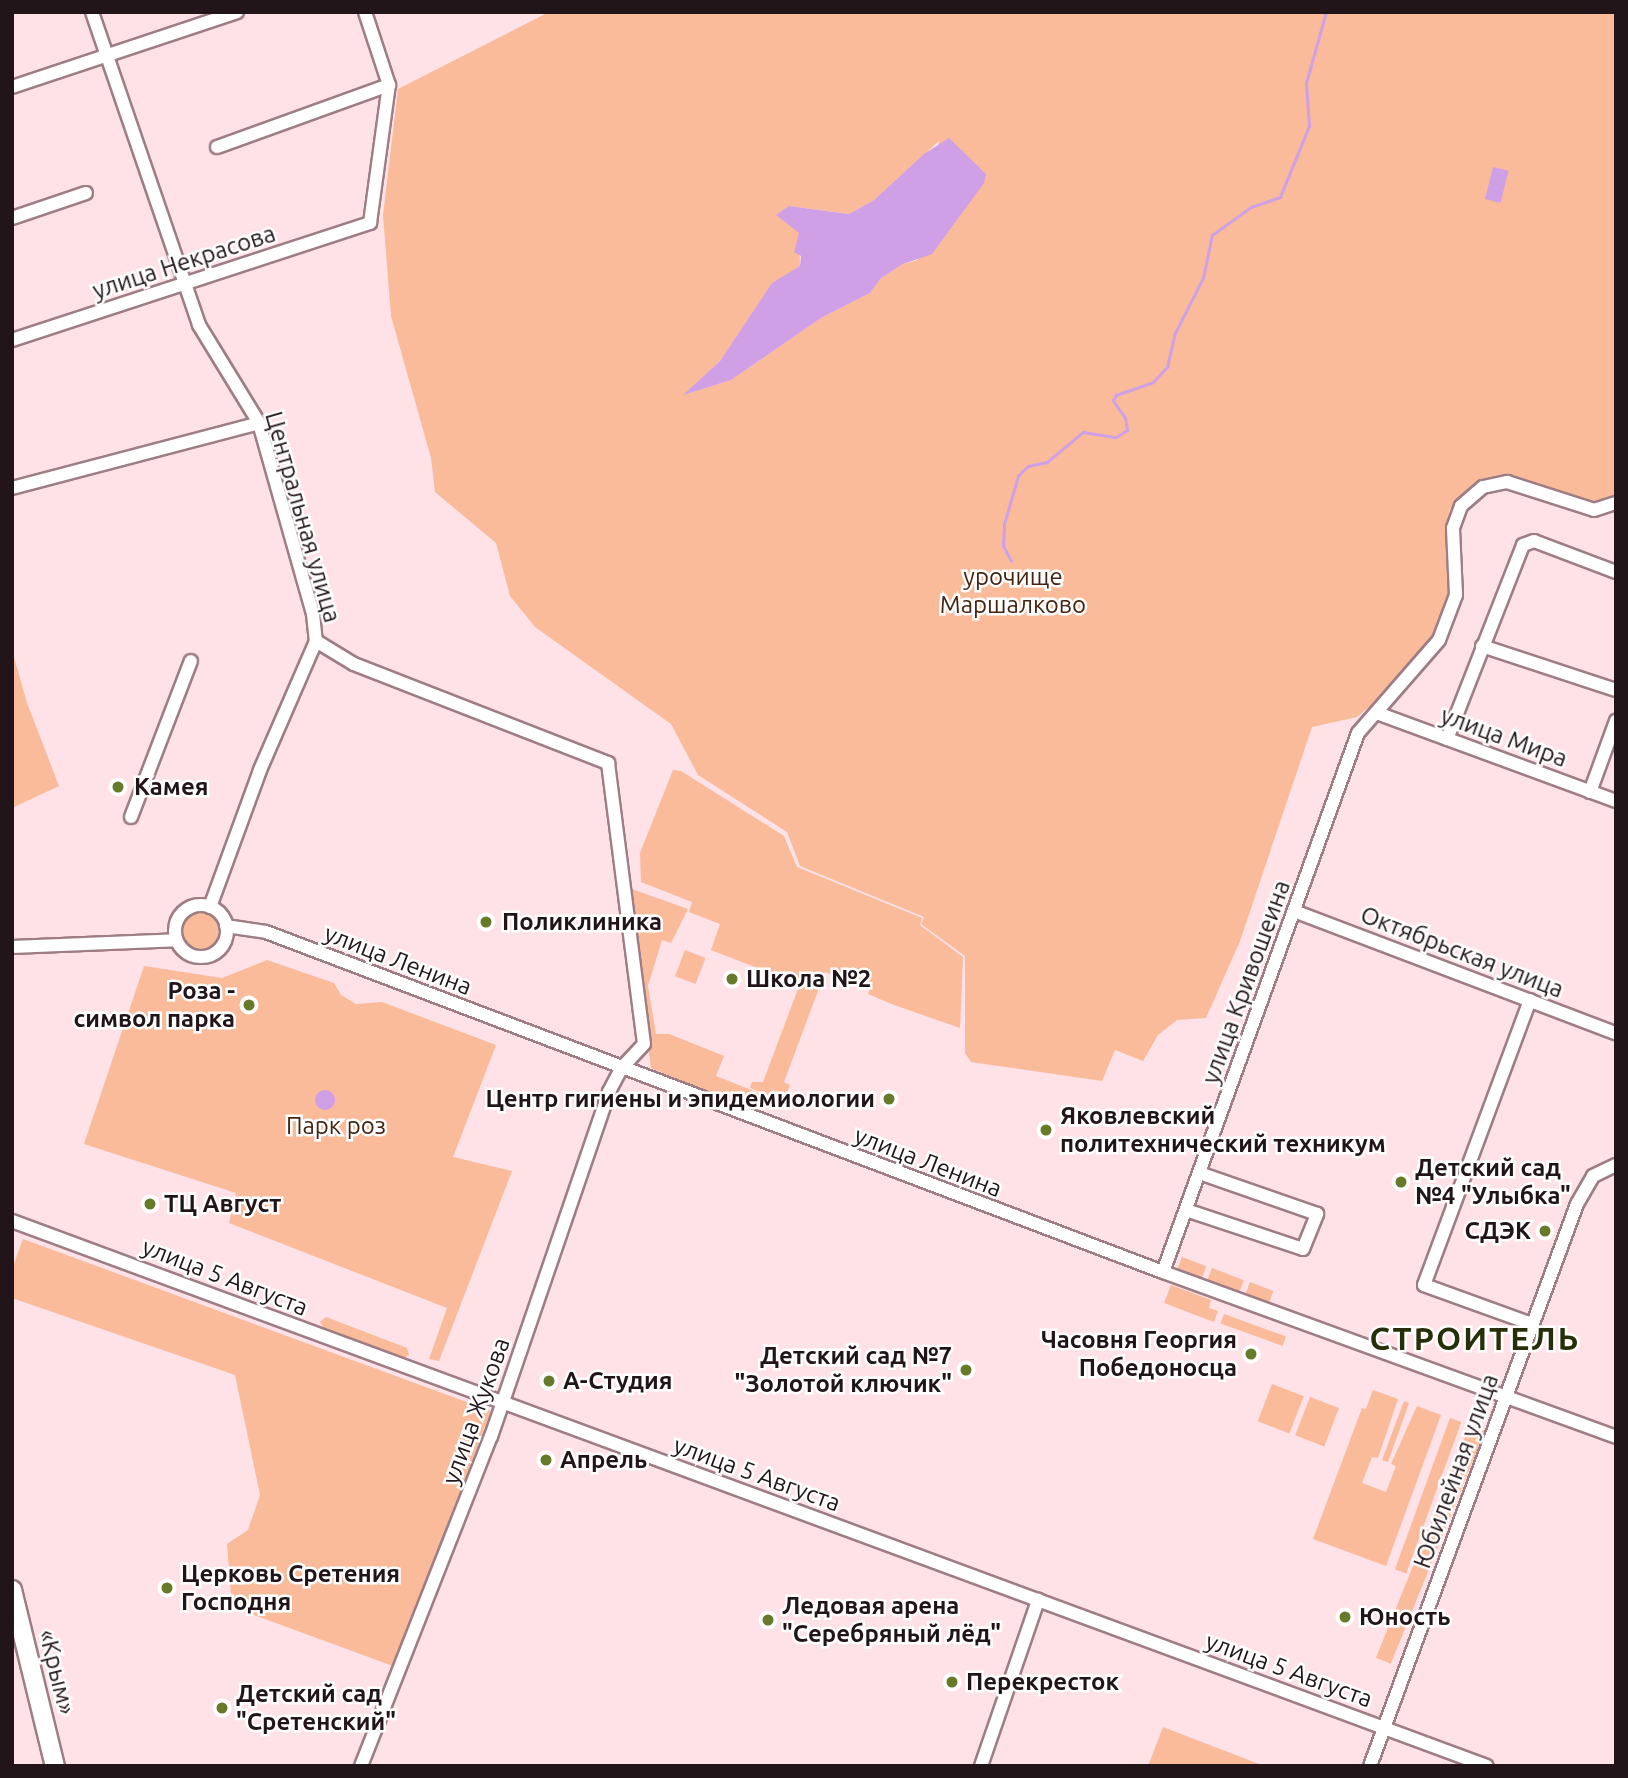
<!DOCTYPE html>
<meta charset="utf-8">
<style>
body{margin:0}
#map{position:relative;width:1628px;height:1778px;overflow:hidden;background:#ffe1e8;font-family:Ubuntu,sans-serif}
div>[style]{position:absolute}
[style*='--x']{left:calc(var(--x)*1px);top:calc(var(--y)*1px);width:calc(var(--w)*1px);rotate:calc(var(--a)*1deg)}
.green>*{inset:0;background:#f9bb99;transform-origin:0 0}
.round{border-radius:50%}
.water>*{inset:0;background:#d0a0e6;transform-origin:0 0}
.stream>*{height:2.5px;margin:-1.25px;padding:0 1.25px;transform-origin:1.25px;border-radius:1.25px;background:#d0a0e6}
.roads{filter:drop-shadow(2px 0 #9e7d85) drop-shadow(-2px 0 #9e7d85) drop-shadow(0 2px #9e7d85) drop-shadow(0 -2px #9e7d85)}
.minor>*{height:12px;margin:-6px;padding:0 6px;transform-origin:6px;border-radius:6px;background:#fff}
.minor>.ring{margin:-6px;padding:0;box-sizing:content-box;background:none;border:12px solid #fff;border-radius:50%}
.highway>*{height:18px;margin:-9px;padding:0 9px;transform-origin:9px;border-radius:9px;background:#fff}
.dots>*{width:19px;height:19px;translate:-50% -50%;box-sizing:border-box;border:4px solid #fff;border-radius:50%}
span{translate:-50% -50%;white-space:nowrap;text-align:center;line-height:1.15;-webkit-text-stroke:5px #fff;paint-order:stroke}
.street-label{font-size:24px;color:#221519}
.park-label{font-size:24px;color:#452512}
.poi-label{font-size:24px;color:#221519;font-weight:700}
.left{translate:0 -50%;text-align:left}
.right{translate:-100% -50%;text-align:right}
.district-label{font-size:32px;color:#262f09;font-weight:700;letter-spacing:2px}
.frame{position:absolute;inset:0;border:14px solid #221519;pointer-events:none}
</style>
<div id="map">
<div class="green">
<div style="clip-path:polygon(evenodd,549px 12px,1616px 12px,1616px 494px,1590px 505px,1503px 475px,1449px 510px,1451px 606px,1424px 651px,1392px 688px,1357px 717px,1312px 727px,1240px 941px,1206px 1018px,1177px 1020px,1158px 1035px,1143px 1061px,1115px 1050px,1102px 1081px,971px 1062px,965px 1053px,965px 956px,921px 924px,924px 917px,800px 866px,787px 832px,698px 775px,671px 724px,535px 627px,510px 596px,496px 543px,435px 492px,431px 458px,391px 316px,383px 215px,398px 89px,549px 12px,939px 141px,918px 260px,903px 264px,881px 278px,870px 293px,821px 318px,731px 380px,685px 394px,720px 361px,763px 297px,800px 266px,799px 233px,791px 223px,789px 206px,849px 214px,874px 200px,939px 141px)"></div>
<div style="clip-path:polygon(12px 650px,27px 703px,59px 786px,12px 808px)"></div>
<div style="clip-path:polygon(673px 770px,681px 771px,784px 836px,797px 867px,922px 918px,920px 925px,963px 957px,960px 1028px,894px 1005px,868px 994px,870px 989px,825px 972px,784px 1082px,790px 1085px,784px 1101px,750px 1088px,752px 1082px,763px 1082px,801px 981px,774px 970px,769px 981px,758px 976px,760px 969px,711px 950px,720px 924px,689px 912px,692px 902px,641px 882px,640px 853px)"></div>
<div style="clip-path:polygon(626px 887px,688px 909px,671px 943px,662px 940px,648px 986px,656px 1034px,669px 1034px,724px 1056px,716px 1076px,764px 1095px,757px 1114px,651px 1068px)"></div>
<div class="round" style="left:183px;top:913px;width:36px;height:36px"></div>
<div style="left:685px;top:950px;width:22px;height:28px;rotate:21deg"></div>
<div style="clip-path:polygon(267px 960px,334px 983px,341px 995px,356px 1004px,382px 1002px,496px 1045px,453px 1157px,512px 1171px,439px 1361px,429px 1359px,447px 1308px,229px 1223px,236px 1193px,84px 1144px,144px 966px,222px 978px)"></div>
<div style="clip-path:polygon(23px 1239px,491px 1411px,393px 1666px,232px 1607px,227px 1544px,248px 1530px,260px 1495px,235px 1375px,12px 1298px,12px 1269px)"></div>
<div style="left:1182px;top:1257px;width:26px;height:13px;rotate:21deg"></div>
<div style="left:1212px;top:1268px;width:34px;height:13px;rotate:21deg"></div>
<div style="left:1250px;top:1282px;width:25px;height:14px;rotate:21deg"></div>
<div style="clip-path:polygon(1171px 1285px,1211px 1300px,1209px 1308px,1218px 1311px,1214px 1322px,1164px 1303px)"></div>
<div style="left:1224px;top:1314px;width:66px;height:10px;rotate:20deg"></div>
<div style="clip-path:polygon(326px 1317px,407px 1348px,409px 1355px,404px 1358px,323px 1327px,320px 1322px)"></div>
<div style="left:1272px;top:1384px;width:34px;height:40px;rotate:21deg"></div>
<div style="clip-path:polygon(1373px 1390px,1398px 1399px,1378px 1458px,1372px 1457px,1362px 1483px,1386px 1492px,1396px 1466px,1391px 1464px,1417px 1406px,1441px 1415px,1386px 1566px,1313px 1539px,1362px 1408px,1366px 1409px)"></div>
<div style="left:1310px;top:1397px;width:31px;height:41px;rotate:21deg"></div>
<div style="clip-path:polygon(1404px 1401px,1409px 1403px,1388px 1462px,1382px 1460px)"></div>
<div style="left:1450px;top:1418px;width:12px;height:161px;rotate:20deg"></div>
<div style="left:1470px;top:1425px;width:16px;height:251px;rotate:22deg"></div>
<div style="clip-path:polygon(1163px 1727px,1264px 1766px,1148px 1766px)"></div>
</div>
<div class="water">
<div style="clip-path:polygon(949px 138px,986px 174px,984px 183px,932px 254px,903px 264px,881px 278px,870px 293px,821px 318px,731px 380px,683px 395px,720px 361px,772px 283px,800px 266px,801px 256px,794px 252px,799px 233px,776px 215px,789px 206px,849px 214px,874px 200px,924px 154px)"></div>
<div style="left:1493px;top:167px;width:16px;height:33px;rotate:14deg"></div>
<div class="round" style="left:315px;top:1090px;width:20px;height:20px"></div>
</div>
<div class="stream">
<div style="--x:1011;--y:561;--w:17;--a:-118"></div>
<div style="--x:1003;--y:546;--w:22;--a:-87"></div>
<div style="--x:1004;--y:524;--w:50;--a:-73.7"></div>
<div style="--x:1018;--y:476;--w:14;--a:-45"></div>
<div style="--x:1028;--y:466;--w:19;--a:-12"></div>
<div style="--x:1047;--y:462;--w:47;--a:-39.8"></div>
<div style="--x:1083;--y:432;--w:33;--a:9"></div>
<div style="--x:1116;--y:437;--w:13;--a:-32"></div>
<div style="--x:1127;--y:430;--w:12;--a:-99"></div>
<div style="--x:1125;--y:418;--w:21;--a:-125"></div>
<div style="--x:1113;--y:401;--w:7;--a:-63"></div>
<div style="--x:1116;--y:395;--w:39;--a:-19"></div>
<div style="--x:1153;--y:382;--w:21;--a:-47"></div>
<div style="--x:1167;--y:367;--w:35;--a:-77"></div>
<div style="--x:1175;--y:333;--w:62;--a:-63"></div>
<div style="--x:1203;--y:278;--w:44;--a:-78.2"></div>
<div style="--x:1212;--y:235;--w:48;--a:-35.7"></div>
<div style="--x:1251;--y:207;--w:31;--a:-19"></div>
<div style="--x:1280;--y:197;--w:77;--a:-67.8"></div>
<div style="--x:1309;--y:126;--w:43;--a:-94"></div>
<div style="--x:1306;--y:83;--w:74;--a:-74.3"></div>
</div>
<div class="roads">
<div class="minor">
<div style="--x:92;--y:12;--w:331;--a:71.1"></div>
<div style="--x:199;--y:325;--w:115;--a:58.5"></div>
<div style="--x:259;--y:423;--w:198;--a:74.2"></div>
<div style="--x:313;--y:614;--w:27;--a:84"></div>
<div style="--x:316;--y:641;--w:44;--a:31.2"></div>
<div style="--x:354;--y:664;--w:273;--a:21.3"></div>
<div style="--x:608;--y:763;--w:283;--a:82.7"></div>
<div style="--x:644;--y:1044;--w:34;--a:133"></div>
<div style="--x:621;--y:1069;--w:26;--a:118"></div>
<div style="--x:609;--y:1092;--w:364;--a:108.9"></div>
<div style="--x:491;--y:1436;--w:355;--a:111.5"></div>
<div style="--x:12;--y:87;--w:237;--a:-18.4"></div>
<div style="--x:217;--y:147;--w:183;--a:-19.8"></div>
<div style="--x:12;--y:218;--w:78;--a:-18.7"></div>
<div style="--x:12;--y:340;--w:377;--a:-18.1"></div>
<div style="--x:370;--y:223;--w:139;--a:-82.2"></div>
<div style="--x:389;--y:85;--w:77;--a:-108.2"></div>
<div style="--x:12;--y:488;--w:255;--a:-14.7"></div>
<div style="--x:1482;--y:646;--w:141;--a:18.2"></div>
<div style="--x:1377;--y:713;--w:255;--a:20.2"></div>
<div style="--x:1447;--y:739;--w:208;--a:-68.6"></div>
<div style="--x:1523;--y:545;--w:12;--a:-20"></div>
<div style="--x:1534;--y:541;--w:88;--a:20.7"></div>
<div style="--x:1590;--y:792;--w:76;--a:-69.9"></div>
<div style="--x:131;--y:817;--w:167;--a:-69"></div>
<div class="ring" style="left:175px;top:905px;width:40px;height:40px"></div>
<div style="--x:210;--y:907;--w:146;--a:-69.9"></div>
<div style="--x:260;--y:770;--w:141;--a:-66.5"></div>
<div style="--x:1294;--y:911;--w:344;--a:20.8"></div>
<div style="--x:226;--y:926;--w:40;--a:8.5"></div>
<div style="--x:266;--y:932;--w:959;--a:20.76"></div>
<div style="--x:1163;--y:1272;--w:482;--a:20"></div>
<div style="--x:12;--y:947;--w:164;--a:-2.4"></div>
<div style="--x:1530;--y:1000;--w:304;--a:110.4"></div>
<div style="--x:1424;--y:1285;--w:115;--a:19.9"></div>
<div style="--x:1186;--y:1210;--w:123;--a:18.4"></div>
<div style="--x:1303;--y:1249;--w:38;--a:-68"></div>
<div style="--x:1317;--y:1214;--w:125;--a:-160.8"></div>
<div style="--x:12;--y:1221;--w:1572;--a:20.28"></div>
<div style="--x:1163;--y:1272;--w:573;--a:-70.11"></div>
<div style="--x:1358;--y:733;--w:123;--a:-48.9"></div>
<div style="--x:1439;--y:640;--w:48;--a:-69.3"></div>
<div style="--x:1456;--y:595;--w:67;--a:-92.6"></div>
<div style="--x:1453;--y:528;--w:23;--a:-70"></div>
<div style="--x:1461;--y:506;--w:29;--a:-41"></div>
<div style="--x:1483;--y:487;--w:25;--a:-12"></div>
<div style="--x:1507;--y:482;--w:91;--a:17.8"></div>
<div style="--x:1594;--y:510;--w:23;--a:-18"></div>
<div style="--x:981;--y:1766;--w:176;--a:-71"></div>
<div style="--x:1370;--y:1766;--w:599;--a:-69.78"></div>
<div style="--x:1577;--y:1204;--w:32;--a:-60"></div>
<div style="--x:1593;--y:1176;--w:25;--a:-26"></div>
</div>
<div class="highway">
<div style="--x:12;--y:1590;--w:181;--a:76.3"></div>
</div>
</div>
<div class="dots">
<div style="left:118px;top:787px;background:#667a2a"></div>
<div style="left:486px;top:922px;background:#667a2a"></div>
<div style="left:732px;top:979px;background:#667a2a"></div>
<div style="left:249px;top:1005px;background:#667a2a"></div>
<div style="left:889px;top:1099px;background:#667a2a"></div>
<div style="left:1046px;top:1130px;background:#667a2a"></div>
<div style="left:1401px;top:1182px;background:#667a2a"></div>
<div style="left:150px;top:1204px;background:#667a2a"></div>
<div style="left:1545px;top:1231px;background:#667a2a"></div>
<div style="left:1251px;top:1354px;background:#667a2a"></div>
<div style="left:966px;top:1370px;background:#667a2a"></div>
<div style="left:549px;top:1381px;background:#667a2a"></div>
<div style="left:546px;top:1460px;background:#667a2a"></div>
<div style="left:167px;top:1588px;background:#667a2a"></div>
<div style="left:1345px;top:1617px;background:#667a2a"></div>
<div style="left:768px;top:1620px;background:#667a2a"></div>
<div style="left:952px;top:1682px;background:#667a2a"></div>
<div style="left:222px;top:1708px;background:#667a2a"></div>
</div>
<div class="street-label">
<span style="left:184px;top:262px;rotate:-18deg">улица Некрасова</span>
<span style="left:303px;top:517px;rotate:74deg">Центральная улица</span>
<span style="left:1504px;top:737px;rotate:20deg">улица Мира</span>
<span style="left:1462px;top:952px;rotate:21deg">Октябрьская улица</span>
<span style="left:398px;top:960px;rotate:21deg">улица Ленина</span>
<span style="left:1246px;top:982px;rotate:-70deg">улица Кривошеина</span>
<span style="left:928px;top:1162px;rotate:21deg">улица Ленина</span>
<span style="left:225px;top:1277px;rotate:21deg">улица 5 Августа</span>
<span style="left:476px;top:1411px;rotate:-70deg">улица Жукова</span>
<span style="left:1456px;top:1471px;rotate:-70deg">Юбилейная улица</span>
<span style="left:757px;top:1474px;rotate:20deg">улица 5 Августа</span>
<span style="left:1289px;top:1670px;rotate:20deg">улица 5 Августа</span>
<span style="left:57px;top:1672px;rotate:76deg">«Крым»</span>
</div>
<div class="park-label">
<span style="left:1013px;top:591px">урочище<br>Маршалково</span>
<span style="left:336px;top:1126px">Парк роз</span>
</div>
<div class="poi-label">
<span class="left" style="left:134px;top:787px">Камея</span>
<span class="left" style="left:502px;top:922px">Поликлиника</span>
<span class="left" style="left:746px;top:979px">Школа №2</span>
<span class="right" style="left:235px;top:1005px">Роза -<br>символ парка</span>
<span class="right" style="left:875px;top:1099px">Центр гигиены и эпидемиологии</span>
<span class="left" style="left:1060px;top:1130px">Яковлевский<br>политехнический техникум</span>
<span class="left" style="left:1415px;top:1182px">Детский сад<br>№4 "Улыбка"</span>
<span class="left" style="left:164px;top:1204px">ТЦ Август</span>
<span class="right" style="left:1531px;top:1231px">СДЭК</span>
<span class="right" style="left:1237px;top:1354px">Часовня Георгия<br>Победоносца</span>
<span class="right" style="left:952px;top:1370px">Детский сад №7<br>"Золотой ключик"</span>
<span class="left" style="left:563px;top:1381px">А-Студия</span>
<span class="left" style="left:560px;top:1460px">Апрель</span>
<span class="left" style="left:181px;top:1588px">Церковь Сретения<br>Господня</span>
<span class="left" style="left:782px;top:1620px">Ледовая арена<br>"Серебряный лёд"</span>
<span class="left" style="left:1359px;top:1617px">Юность</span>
<span class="left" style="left:966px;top:1682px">Перекресток</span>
<span class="left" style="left:236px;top:1708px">Детский сад<br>"Сретенский"</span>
</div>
<div class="district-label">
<span style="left:1475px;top:1338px">СТРОИТЕЛЬ</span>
</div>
<div class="frame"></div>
</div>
